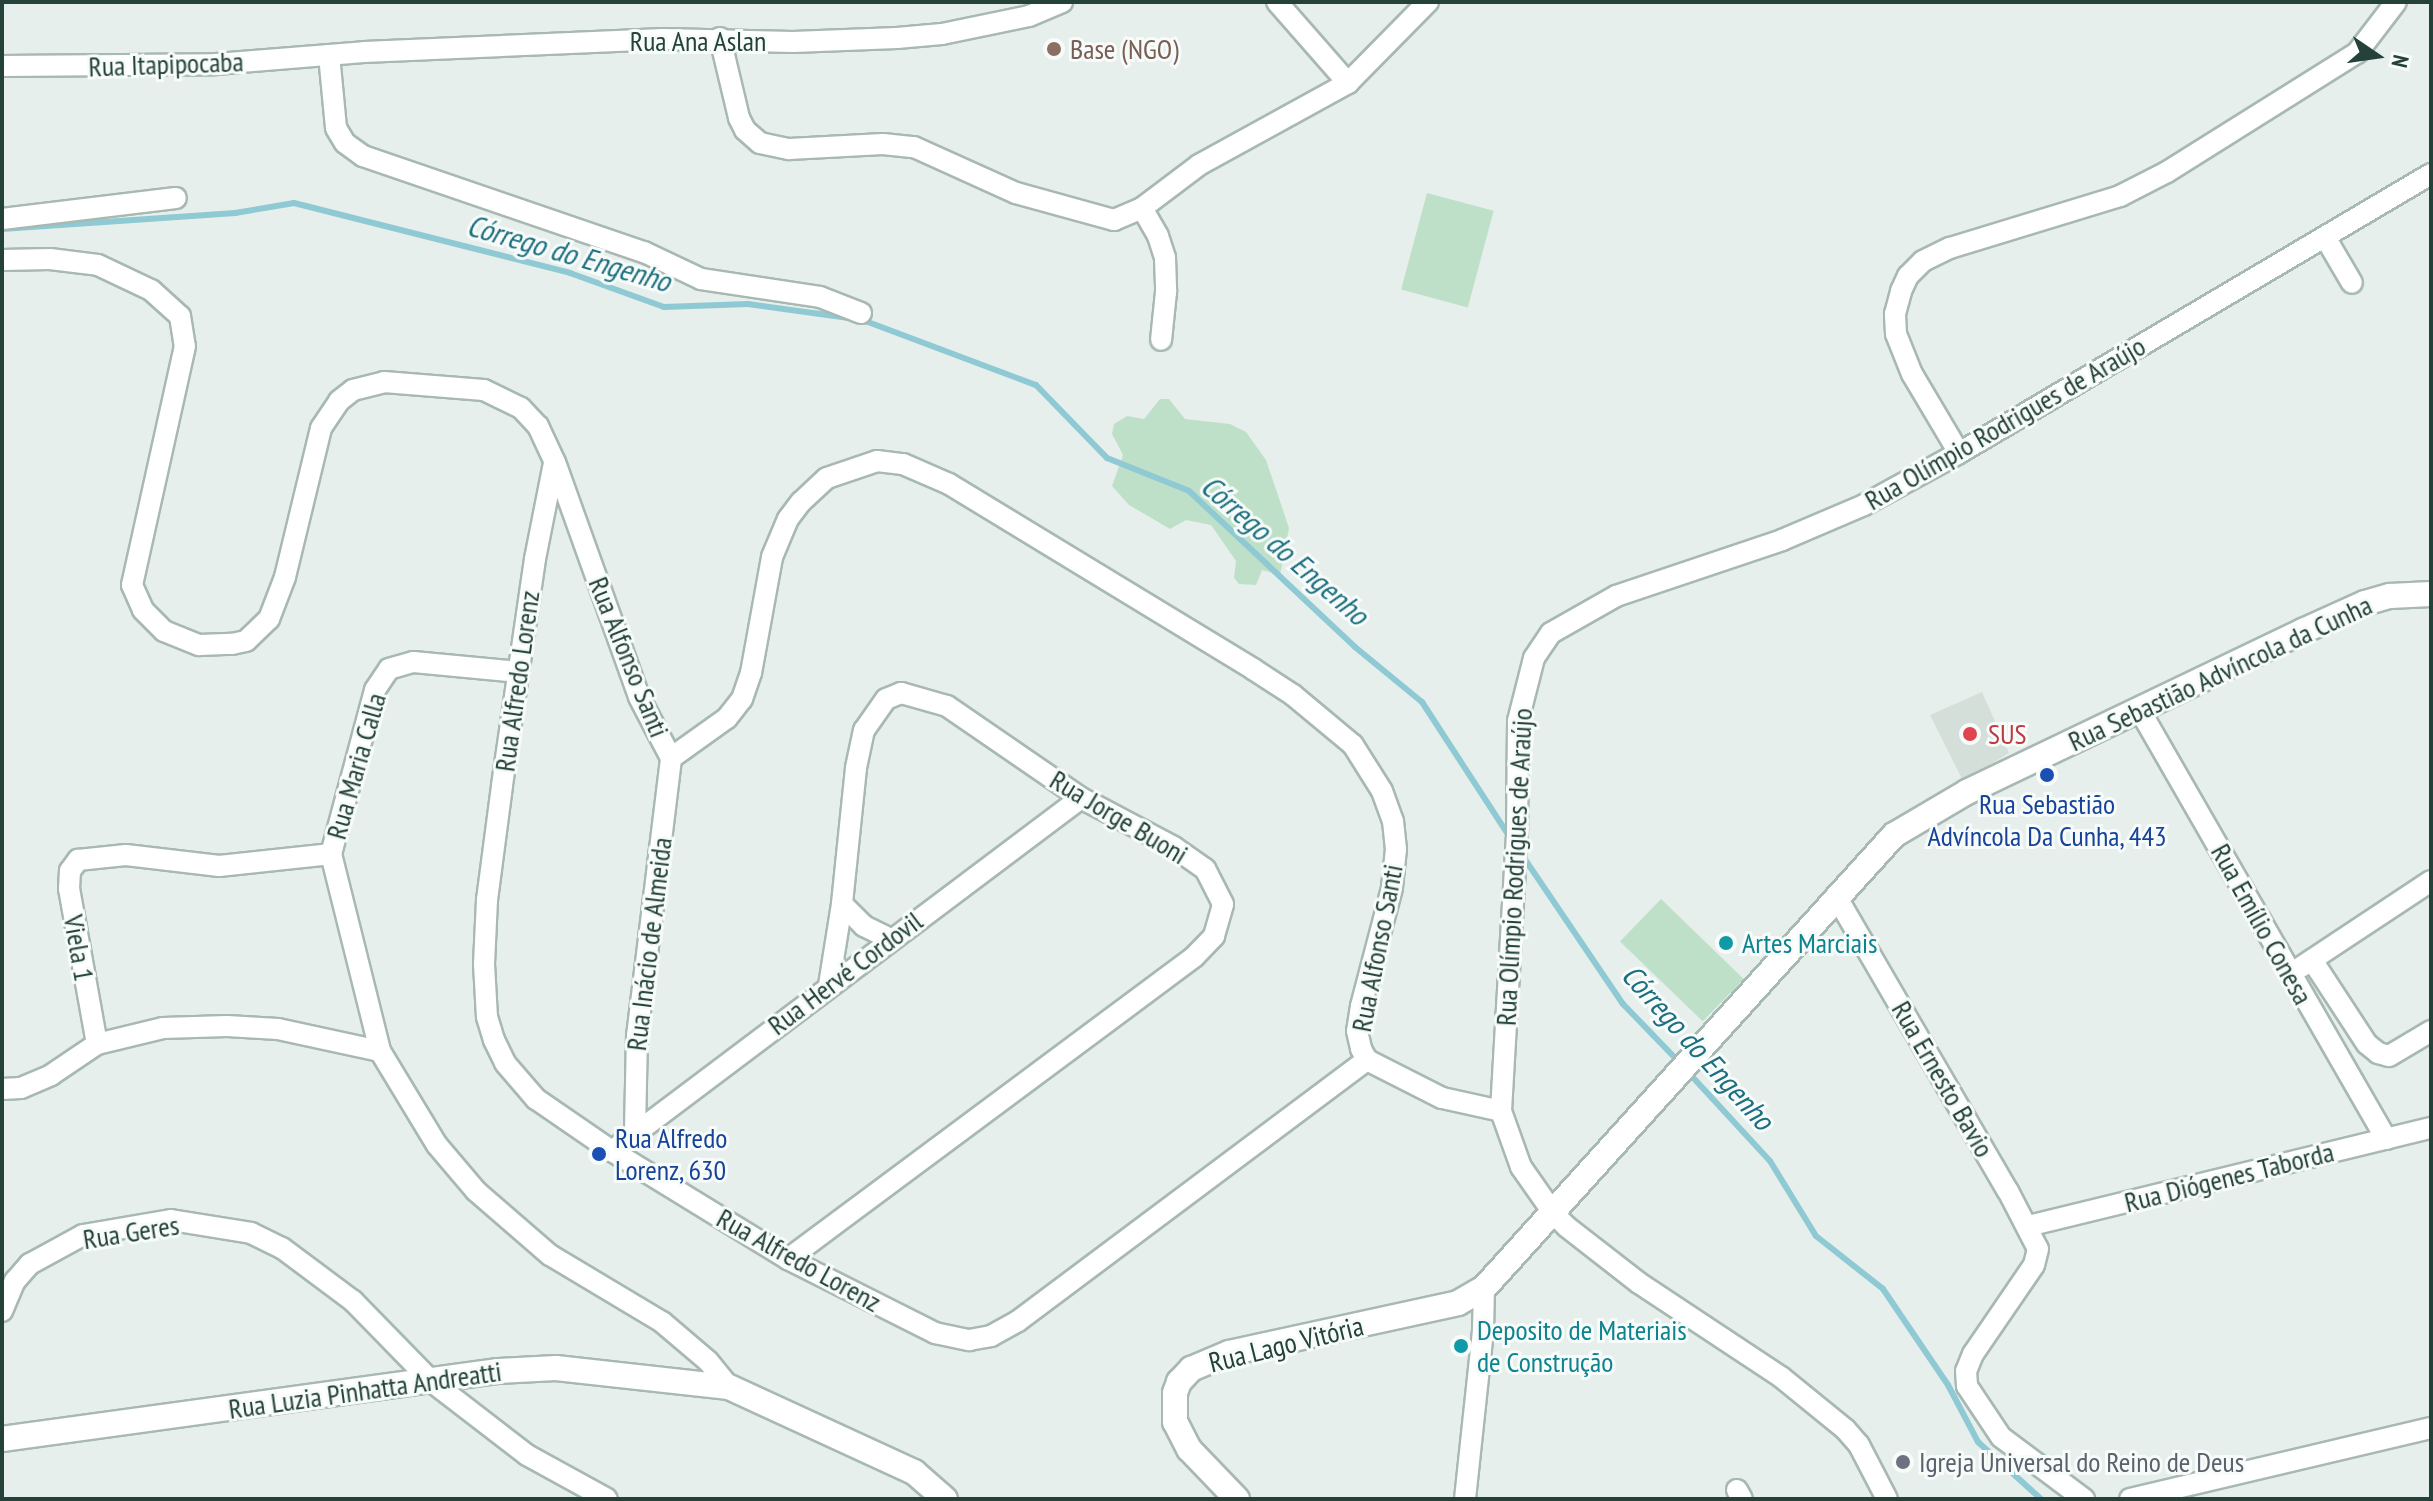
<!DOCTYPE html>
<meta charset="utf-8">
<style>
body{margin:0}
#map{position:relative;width:2433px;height:1501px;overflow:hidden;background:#e6efeb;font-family:"PT Sans Narrow",sans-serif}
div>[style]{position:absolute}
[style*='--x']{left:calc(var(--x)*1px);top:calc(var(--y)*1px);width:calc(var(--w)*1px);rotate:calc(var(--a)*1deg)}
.built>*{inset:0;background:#d4dfda}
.green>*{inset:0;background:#bfe0c8;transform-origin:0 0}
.stream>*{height:6px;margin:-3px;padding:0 3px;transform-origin:3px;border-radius:3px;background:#8ec9d4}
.roads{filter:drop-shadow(2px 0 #a8b8b2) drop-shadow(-2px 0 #a8b8b2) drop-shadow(0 2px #a8b8b2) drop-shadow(0 -2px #a8b8b2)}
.street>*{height:20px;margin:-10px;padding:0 10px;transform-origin:10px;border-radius:10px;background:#fff}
.secondary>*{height:24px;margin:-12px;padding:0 12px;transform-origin:12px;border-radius:12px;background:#fff}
.dots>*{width:22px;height:22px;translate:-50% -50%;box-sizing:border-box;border:4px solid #f7fbf9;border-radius:50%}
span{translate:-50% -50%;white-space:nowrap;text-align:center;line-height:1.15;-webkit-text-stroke:6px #f7fbf9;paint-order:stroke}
.street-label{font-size:28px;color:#24423a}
.education-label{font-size:28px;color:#785e54}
.left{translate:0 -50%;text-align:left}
.health-label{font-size:28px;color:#be3a42}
.transit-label{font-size:28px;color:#164399}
.culture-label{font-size:28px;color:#0d838f}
.worship-label{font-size:28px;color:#5b616d}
.water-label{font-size:30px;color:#1c6f80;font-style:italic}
.frame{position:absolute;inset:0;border:4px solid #24423a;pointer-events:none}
.north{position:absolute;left:2337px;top:16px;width:80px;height:80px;-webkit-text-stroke:6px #f7fbf9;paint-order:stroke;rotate:103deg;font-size:22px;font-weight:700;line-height:32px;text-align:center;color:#24423a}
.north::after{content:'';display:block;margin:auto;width:28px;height:36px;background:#24423a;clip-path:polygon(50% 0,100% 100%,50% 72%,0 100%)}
</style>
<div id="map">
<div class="built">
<div style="clip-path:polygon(1982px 692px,2009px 753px,1963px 781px,1930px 715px)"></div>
</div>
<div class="green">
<div style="left:1427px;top:193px;width:69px;height:100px;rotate:15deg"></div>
<div style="clip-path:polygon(1160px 399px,1169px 399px,1185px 419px,1230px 424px,1246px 432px,1266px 460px,1289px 528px,1280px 575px,1262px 570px,1256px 585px,1239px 584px,1234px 578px,1236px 561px,1211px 525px,1186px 520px,1170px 529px,1129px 505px,1112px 486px,1123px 455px,1112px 434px,1114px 424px,1127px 416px,1144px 419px)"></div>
<div style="left:1661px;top:899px;width:115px;height:59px;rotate:44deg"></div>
</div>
<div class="stream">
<div style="--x:2;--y:229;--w:234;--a:-3.9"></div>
<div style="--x:235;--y:213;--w:60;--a:-9.6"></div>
<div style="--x:294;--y:203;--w:285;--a:14.2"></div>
<div style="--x:570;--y:273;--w:100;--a:19.9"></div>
<div style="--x:664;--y:307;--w:84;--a:-2"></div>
<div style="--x:748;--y:304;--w:102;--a:7.9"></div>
<div style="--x:860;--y:319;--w:188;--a:20.6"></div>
<div style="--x:1036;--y:385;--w:102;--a:45.8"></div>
<div style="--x:1107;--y:458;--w:88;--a:21.9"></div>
<div style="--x:1189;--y:491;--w:228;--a:43.2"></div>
<div style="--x:1355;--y:647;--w:87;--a:39.4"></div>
<div style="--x:1422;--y:702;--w:163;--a:57"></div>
<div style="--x:1522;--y:855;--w:180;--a:55.9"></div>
<div style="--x:1623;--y:1004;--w:81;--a:46"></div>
<div style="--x:1687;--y:1071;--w:122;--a:47.3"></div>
<div style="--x:1770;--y:1161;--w:88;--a:58.5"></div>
<div style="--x:1816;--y:1236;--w:85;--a:38.3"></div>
<div style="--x:1883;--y:1289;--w:116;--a:55.9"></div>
<div style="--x:1948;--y:1385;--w:64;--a:62.2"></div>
<div style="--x:1978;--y:1442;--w:85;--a:42.1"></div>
</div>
<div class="roads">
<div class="street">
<div style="--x:1277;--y:2;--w:108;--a:48.8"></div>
<div style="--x:1348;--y:83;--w:114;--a:-45.4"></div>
<div style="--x:720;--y:38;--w:82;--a:76.6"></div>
<div style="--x:739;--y:118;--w:13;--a:63"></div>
<div style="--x:745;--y:130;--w:20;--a:41"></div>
<div style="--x:760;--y:143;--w:30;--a:12"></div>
<div style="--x:789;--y:149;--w:94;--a:-3"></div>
<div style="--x:883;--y:144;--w:31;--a:6"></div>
<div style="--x:914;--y:147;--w:112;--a:24.3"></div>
<div style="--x:1016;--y:193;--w:102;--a:15.4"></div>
<div style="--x:1114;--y:220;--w:30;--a:-23"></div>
<div style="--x:1142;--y:208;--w:71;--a:-37"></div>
<div style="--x:1199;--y:165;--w:170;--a:-28.8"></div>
<div style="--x:329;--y:55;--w:73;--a:84.5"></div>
<div style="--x:336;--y:128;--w:17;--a:59"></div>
<div style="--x:345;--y:143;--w:22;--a:36"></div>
<div style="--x:363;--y:156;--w:297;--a:18.9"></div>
<div style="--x:644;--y:252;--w:63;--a:25.3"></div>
<div style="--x:701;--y:279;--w:120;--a:8.6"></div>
<div style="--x:820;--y:297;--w:44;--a:21.3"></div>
<div style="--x:2;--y:66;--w:214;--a:-0.5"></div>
<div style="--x:216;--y:64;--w:148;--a:-4.6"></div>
<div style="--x:364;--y:52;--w:299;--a:-2.5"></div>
<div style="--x:663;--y:39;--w:130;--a:1.3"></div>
<div style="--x:793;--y:42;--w:104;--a:-2.2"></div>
<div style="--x:897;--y:38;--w:45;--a:-5.1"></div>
<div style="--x:942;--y:34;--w:89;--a:-11.7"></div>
<div style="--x:1029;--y:16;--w:36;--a:-23"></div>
<div style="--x:1142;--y:208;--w:32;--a:60"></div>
<div style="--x:1158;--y:236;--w:23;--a:72"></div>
<div style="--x:1165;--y:258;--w:34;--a:88"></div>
<div style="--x:1166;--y:292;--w:48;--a:95.9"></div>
<div style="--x:2;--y:219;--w:175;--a:-6.9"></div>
<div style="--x:2325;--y:237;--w:53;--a:59.6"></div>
<div style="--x:2;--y:260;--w:48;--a:-1.2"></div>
<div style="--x:50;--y:259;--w:48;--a:7.1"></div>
<div style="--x:98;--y:265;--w:59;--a:25.3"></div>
<div style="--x:151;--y:290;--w:39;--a:42"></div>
<div style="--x:180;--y:316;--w:30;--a:81"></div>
<div style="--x:185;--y:346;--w:245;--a:102.5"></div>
<div style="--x:132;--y:585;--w:27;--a:66"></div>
<div style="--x:143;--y:610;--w:30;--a:45"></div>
<div style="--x:164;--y:631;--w:38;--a:22"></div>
<div style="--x:199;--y:645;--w:33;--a:-2"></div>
<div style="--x:232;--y:644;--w:14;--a:-12"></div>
<div style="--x:246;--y:641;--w:32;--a:-44"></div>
<div style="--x:269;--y:619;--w:45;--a:-69.1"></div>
<div style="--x:285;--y:577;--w:153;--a:-76.4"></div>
<div style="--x:321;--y:428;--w:32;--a:-56"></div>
<div style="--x:339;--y:401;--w:18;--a:-38"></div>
<div style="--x:353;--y:390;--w:32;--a:-14"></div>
<div style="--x:384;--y:382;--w:100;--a:4.6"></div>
<div style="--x:484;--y:390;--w:41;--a:25.9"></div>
<div style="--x:521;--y:408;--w:25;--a:47"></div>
<div style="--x:538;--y:426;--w:40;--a:65"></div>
<div style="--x:555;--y:462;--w:250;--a:70.3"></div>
<div style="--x:639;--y:697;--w:69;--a:62.3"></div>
<div style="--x:671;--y:758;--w:69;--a:-35.5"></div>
<div style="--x:727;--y:718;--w:24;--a:-52"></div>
<div style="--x:742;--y:699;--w:28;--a:-71"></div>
<div style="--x:751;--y:673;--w:118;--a:-79.7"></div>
<div style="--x:772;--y:557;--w:41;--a:-67.2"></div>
<div style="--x:788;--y:519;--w:21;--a:-53"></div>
<div style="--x:801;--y:502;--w:35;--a:-43"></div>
<div style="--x:827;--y:478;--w:53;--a:-18.8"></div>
<div style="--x:877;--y:461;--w:26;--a:7"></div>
<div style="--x:903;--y:464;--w:50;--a:23.5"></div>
<div style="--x:949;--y:484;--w:356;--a:31.3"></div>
<div style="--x:1253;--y:669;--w:48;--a:33"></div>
<div style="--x:1293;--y:695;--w:78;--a:39.8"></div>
<div style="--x:1353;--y:745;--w:54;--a:57.8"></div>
<div style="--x:1382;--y:791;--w:32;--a:70"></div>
<div style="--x:1393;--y:821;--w:28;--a:84"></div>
<div style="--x:1396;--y:849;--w:39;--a:96"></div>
<div style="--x:1392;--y:888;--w:122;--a:104.7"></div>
<div style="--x:1361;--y:1006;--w:25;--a:99"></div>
<div style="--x:1357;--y:1031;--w:18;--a:77"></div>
<div style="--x:1361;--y:1049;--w:13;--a:61"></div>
<div style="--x:1367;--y:1060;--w:84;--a:26.9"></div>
<div style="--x:1442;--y:1098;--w:60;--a:12.4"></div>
<div style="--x:1959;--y:453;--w:92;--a:-120.7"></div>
<div style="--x:1912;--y:374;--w:43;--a:-111.8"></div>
<div style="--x:1896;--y:334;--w:20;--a:-93"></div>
<div style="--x:1895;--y:314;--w:24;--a:-75"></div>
<div style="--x:1901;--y:291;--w:17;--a:-65"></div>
<div style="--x:1908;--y:276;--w:21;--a:-45"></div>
<div style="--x:1923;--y:261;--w:30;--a:-26"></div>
<div style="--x:1950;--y:248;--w:178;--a:-17"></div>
<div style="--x:2120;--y:196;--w:53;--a:-27.1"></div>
<div style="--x:2167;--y:172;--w:224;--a:-32.1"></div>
<div style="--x:2357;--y:53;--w:64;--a:-52.6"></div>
<div style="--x:554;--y:463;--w:98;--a:101.2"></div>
<div style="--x:535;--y:559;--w:229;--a:98.3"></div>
<div style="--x:502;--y:786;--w:115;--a:97.5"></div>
<div style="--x:487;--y:900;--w:64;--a:92.7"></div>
<div style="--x:484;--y:964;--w:53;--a:86.8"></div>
<div style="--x:487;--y:1017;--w:24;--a:73"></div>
<div style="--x:494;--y:1040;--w:25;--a:64"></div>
<div style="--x:505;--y:1063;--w:48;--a:49.3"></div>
<div style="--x:536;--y:1099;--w:92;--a:34.4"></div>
<div style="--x:612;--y:1151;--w:206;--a:31.5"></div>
<div style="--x:788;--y:1259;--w:165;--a:26.7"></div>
<div style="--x:935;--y:1333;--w:35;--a:12"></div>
<div style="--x:969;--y:1340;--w:22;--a:-10"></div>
<div style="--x:991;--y:1336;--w:31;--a:-29"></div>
<div style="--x:1018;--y:1321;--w:436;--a:-36.8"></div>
<div style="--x:519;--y:672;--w:106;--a:-174.6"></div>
<div style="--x:413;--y:662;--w:25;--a:164"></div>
<div style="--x:389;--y:669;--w:25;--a:124"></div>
<div style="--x:375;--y:690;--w:170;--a:105"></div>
<div style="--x:331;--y:854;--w:203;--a:76"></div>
<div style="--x:380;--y:1051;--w:110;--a:58.8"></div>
<div style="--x:437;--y:1145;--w:60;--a:49.7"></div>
<div style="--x:476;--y:1191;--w:98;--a:40.9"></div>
<div style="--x:550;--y:1255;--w:131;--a:30.9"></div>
<div style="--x:662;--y:1322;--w:60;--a:40.3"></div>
<div style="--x:708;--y:1361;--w:33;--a:51"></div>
<div style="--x:2139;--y:709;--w:496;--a:60.1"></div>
<div style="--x:1836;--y:896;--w:341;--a:59.8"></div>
<div style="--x:2008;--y:1191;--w:65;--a:62.7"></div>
<div style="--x:2038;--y:1249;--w:16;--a:104"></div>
<div style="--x:2034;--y:1265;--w:108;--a:124.4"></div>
<div style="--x:1973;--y:1354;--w:18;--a:112"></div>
<div style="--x:1966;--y:1371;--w:15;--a:86"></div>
<div style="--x:1967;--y:1386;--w:61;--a:56.3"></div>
<div style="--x:2001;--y:1437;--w:104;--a:36.8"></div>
<div style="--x:842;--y:904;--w:31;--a:45"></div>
<div style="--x:864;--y:926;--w:30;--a:26"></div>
<div style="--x:2312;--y:960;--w:100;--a:56.8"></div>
<div style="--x:2367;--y:1044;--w:14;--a:39"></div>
<div style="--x:2378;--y:1053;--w:11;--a:15"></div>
<div style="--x:2389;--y:1056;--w:49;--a:-30.8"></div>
<div style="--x:2301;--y:967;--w:156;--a:-33.5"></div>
<div style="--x:97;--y:1044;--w:158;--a:-100.2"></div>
<div style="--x:69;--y:889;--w:18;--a:-87"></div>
<div style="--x:70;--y:871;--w:14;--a:-54"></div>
<div style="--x:78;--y:860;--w:48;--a:-5.9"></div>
<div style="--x:126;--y:855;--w:94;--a:6.7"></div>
<div style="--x:219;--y:866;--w:113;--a:-6.1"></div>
<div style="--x:2;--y:1089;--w:19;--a:-3"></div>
<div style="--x:21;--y:1088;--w:33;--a:-23"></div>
<div style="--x:51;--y:1075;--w:55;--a:-34"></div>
<div style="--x:97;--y:1044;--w:68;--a:-13.6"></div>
<div style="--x:163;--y:1028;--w:64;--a:-1.8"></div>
<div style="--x:227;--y:1026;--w:51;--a:3.4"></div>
<div style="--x:278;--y:1029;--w:104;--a:12.2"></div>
<div style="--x:635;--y:1131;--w:95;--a:-88.8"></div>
<div style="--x:637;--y:1036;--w:280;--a:-83"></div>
<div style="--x:612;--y:1151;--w:587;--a:-36.97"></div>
<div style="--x:2028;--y:1226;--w:415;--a:-13.7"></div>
<div style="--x:788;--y:1259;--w:506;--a:-36.64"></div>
<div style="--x:1194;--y:957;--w:29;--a:-46"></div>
<div style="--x:1214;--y:936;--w:33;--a:-74"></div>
<div style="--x:1223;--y:904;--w:39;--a:-117"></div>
<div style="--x:1205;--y:869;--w:38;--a:-145"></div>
<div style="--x:1174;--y:847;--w:105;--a:-152.2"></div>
<div style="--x:1081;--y:798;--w:163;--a:-145.5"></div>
<div style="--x:947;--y:706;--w:48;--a:-164.2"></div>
<div style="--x:901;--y:693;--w:16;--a:158"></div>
<div style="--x:886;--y:699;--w:38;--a:125"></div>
<div style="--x:864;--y:730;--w:39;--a:102"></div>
<div style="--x:856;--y:768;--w:137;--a:95.9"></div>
<div style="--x:842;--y:904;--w:82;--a:99.1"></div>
<div style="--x:2;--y:1311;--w:33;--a:-67"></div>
<div style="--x:15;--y:1281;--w:23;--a:-49"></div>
<div style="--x:30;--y:1264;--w:60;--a:-28.7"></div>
<div style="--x:83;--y:1235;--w:89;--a:-9.7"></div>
<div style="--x:171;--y:1220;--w:81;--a:9.2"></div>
<div style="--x:251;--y:1233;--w:34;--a:26"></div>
<div style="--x:282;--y:1248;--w:89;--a:36.7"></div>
<div style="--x:353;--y:1301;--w:112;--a:45.7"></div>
<div style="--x:431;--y:1381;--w:121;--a:37.6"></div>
<div style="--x:527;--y:1455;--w:91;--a:28.8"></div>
<div style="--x:1737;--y:1490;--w:10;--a:61"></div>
<div style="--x:1465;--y:1499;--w:169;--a:-83.9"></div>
<div style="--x:1483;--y:1331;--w:43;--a:-88.7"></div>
<div style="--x:1887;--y:1499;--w:61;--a:-117.4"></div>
<div style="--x:1859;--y:1445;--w:21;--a:-131"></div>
<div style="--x:1845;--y:1429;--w:82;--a:-140.9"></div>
<div style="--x:1781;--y:1377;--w:170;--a:-146.5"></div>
<div style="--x:1639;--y:1283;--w:91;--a:-142.1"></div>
<div style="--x:1567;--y:1227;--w:18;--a:-135"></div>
<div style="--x:1554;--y:1214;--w:57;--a:-125.1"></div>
<div style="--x:1521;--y:1167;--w:59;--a:-109.7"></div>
<div style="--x:1501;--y:1111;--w:274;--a:-86.7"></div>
<div style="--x:1517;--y:837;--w:116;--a:-89.5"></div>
<div style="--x:1518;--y:721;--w:65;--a:-75.7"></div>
<div style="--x:1534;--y:658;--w:30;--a:-56"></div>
<div style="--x:1551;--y:633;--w:75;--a:-29.6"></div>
<div style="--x:1616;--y:596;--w:175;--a:-18.6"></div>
<div style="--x:1782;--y:540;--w:89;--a:-23.1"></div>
<div style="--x:1864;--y:505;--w:108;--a:-28.7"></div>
<div style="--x:1959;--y:453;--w:548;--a:-30.59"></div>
<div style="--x:2130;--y:1499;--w:309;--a:-13.3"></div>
</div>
<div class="secondary">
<div style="--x:2;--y:1439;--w:501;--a:-7.81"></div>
<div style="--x:498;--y:1371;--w:58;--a:-3"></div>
<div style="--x:556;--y:1368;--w:174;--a:6.3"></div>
<div style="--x:729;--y:1387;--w:204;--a:24.7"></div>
<div style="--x:914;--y:1472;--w:41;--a:41.1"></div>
<div style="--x:1237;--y:1499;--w:69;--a:-133.8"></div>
<div style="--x:1189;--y:1449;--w:30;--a:-117"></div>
<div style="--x:1175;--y:1422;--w:29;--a:-90"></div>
<div style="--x:1175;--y:1393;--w:12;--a:-70"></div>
<div style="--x:1179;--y:1382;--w:18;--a:-47"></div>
<div style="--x:1191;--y:1369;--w:41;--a:-22.8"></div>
<div style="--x:1229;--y:1353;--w:234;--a:-12.3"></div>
<div style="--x:1458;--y:1303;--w:30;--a:-30"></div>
<div style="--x:1484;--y:1288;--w:611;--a:-47.85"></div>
<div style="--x:1894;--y:835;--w:85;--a:-30.5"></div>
<div style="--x:1967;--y:792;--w:373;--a:-25.6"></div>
<div style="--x:2303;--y:631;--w:68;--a:-24.3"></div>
<div style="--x:2365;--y:603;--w:26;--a:-16"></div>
<div style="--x:2390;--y:596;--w:41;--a:-2.8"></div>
</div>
</div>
<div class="dots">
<div style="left:1054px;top:49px;background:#8d6e63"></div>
<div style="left:1970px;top:734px;background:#e0444e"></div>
<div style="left:2047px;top:775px;background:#1a4fb4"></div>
<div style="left:1726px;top:943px;background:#0f9aa8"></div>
<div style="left:599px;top:1154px;background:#1a4fb4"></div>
<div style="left:1461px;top:1346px;background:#0f9aa8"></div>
<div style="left:1903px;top:1462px;background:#6b7280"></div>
</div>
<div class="street-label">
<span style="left:698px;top:41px">Rua Ana Aslan</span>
<span style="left:166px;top:64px;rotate:-2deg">Rua Itapipocaba</span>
<span style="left:2005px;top:423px;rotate:-30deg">Rua Olímpio Rodrigues de Araújo</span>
<span style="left:629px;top:657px;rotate:68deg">Rua Alfonso Santi</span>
<span style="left:2220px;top:673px;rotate:-25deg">Rua Sebastião Advíncola da Cunha</span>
<span style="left:517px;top:681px;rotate:-82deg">Rua Alfredo Lorenz</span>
<span style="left:356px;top:766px;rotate:-74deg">Rua Maria Calla</span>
<span style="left:1119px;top:817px;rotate:31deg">Rua Jorge Buoni</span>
<span style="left:1514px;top:867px;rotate:-87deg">Rua Olímpio Rodrigues de Araújo</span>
<span style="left:2262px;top:924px;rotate:61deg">Rua Emílio Conesa</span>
<span style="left:649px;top:944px;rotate:-83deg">Rua Inácio de Almeida</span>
<span style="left:79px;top:948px;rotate:80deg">Viela 1</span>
<span style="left:1377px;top:948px;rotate:-79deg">Rua Alfonso Santi</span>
<span style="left:845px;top:973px;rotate:-37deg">Rua Hervé Cordovil</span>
<span style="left:1943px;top:1079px;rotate:60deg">Rua Ernesto Bavio</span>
<span style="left:2229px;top:1177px;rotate:-14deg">Rua Diógenes Taborda</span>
<span style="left:131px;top:1232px;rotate:-9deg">Rua Geres</span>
<span style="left:799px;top:1260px;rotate:29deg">Rua Alfredo Lorenz</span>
<span style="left:1286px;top:1344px;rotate:-14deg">Rua Lago Vitória</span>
<span style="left:365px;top:1390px;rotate:-8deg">Rua Luzia Pinhatta Andreatti</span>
</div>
<div class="education-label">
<span class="left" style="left:1070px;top:49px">Base (NGO)</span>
</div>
<div class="health-label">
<span class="left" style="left:1988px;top:734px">SUS</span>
</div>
<div class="transit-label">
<span style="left:2047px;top:820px">Rua Sebastião<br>Advíncola Da Cunha, 443</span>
<span class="left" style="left:615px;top:1154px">Rua Alfredo<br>Lorenz, 630</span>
</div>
<div class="culture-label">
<span class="left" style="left:1742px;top:943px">Artes Marciais</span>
<span class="left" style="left:1477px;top:1346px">Deposito de Materiais<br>de Construção</span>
</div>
<div class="worship-label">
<span class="left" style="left:1919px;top:1462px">Igreja Universal do Reino de Deus</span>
</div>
<div class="water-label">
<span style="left:569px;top:253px;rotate:16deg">Córrego do Engenho</span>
<span style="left:1285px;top:550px;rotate:41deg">Córrego do Engenho</span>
<span style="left:1698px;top:1047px;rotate:48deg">Córrego do Engenho</span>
</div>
<div class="frame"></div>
<div class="north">N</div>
</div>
